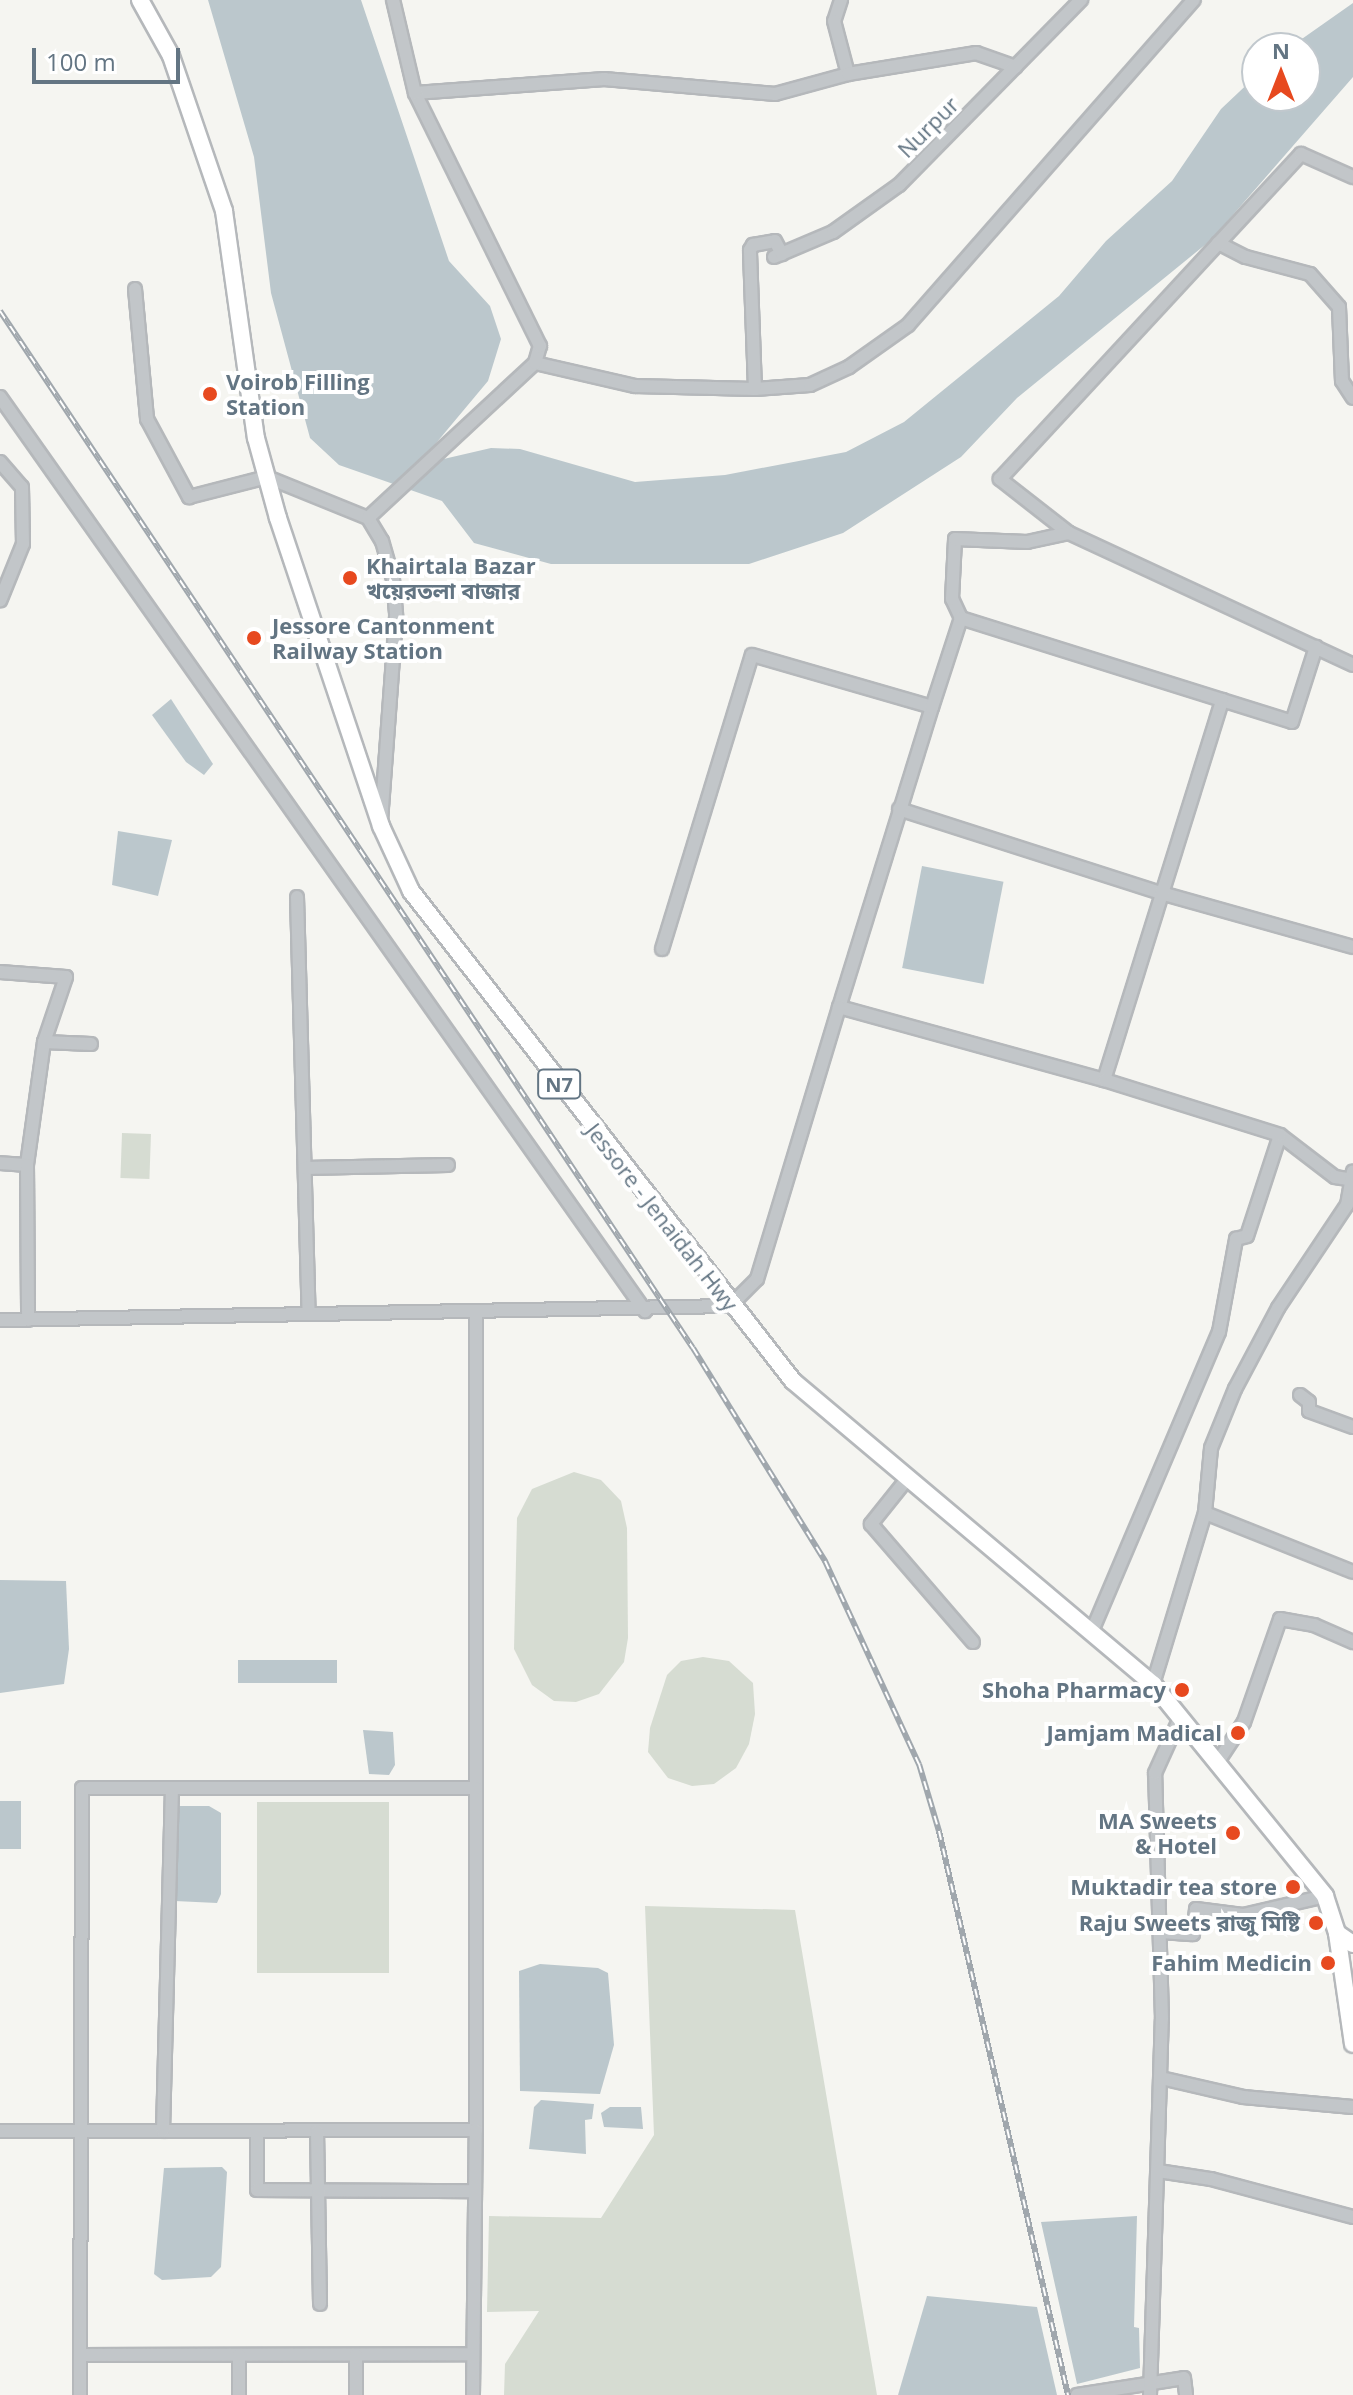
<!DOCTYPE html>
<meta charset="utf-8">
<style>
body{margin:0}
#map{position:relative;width:1353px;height:2395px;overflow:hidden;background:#f5f5f1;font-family:"Open Sans","Noto Sans Bengali",sans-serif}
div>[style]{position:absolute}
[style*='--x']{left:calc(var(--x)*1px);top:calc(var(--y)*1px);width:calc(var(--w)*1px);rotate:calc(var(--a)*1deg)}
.green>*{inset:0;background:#d6dcd2;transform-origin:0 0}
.water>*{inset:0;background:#bbc7cc;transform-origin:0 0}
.roads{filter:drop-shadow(2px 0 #b5b8bb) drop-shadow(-2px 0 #b5b8bb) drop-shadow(0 2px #b5b8bb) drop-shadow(0 -2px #b5b8bb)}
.minor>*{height:12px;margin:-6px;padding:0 6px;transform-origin:6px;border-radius:6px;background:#c2c6c9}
.highway>*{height:16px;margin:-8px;padding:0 8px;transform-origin:8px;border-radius:8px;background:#fff}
.rail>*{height:6px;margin-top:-3px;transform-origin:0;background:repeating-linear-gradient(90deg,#fff 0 9px,#a0a7ad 0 18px);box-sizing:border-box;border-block:2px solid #a0a7ad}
.dots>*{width:22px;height:22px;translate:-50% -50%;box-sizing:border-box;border:4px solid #fff;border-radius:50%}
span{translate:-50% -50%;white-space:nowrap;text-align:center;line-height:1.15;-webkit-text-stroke:8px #fff;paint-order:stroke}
.shield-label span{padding:2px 6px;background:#fff;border:2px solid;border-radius:6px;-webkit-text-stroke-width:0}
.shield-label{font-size:20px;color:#637583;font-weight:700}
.street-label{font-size:22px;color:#637583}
.poi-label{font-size:22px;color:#637583;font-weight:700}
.left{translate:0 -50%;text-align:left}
.right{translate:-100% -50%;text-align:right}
.north{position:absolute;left:1241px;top:32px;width:80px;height:80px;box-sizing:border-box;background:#fff;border:2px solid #c1c8cd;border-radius:50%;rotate:0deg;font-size:22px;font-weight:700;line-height:32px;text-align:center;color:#637583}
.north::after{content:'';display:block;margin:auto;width:28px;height:36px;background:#e7491f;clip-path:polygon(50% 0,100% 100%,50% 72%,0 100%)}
.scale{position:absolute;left:32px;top:48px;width:148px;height:36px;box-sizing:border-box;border:4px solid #637583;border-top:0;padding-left:10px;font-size:24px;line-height:28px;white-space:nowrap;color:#637583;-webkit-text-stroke:6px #fff;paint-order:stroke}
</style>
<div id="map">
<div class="green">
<div style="left:122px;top:1133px;width:29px;height:45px;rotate:2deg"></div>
<div style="clip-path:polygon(574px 1472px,601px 1480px,621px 1501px,627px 1528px,628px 1638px,624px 1662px,599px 1694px,576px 1702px,554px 1701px,532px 1685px,514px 1649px,517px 1518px,532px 1489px)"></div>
<div style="clip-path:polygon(703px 1657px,729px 1661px,753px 1683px,755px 1714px,749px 1744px,736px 1768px,714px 1784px,692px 1786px,668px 1778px,648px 1752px,650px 1728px,667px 1675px,681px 1661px)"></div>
<div style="left:257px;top:1802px;width:132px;height:171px"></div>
<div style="clip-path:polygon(645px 1906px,795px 1910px,877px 2395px,504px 2395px,505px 2364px,539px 2311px,487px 2312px,489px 2216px,601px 2218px,654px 2135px)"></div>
</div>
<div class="water">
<div style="clip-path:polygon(208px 0,361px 0,449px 261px,490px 306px,501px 339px,488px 381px,432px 448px,435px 461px,491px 448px,520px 449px,635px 482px,725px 475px,846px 452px,904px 422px,1059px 296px,1106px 241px,1172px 181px,1221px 109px,1257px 75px,1257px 96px,1305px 96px,1305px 48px,1289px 48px,1353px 3px,1353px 77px,1211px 240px,1017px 398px,961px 457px,843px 533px,749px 564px,551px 564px,474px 543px,442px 501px,339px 465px,310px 438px,271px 293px,254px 157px)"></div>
<div style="clip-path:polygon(171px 699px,213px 764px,204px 775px,186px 762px,152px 715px)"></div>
<div style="clip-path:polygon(118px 831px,172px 840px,158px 896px,112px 885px)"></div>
<div style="left:922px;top:866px;width:83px;height:104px;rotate:11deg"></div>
<div style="clip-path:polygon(0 1580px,66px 1581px,69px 1649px,64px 1684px,0 1693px)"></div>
<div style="left:238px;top:1660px;width:99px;height:23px"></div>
<div style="clip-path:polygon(363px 1730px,393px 1732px,395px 1765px,389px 1775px,369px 1774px)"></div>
<div style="left:0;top:1801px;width:21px;height:48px"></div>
<div style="clip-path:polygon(178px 1806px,209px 1806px,221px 1813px,221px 1894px,217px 1903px,175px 1901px)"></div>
<div style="clip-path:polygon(540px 1964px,598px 1968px,608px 1973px,614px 2045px,600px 2094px,520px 2091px,519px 1971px)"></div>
<div style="clip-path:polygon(541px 2100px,594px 2104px,592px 2119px,585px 2120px,586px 2154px,529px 2149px,534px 2107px)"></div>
<div style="clip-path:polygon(610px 2107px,641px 2107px,643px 2129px,604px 2127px,601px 2113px)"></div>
<div style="clip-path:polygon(164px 2168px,222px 2167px,227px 2172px,221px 2267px,211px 2277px,162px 2280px,154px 2274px)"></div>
<div style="clip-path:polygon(1137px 2216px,1134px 2327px,1139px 2328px,1140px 2368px,1077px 2384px,1041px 2222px)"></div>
<div style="clip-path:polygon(927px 2296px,1037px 2307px,1057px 2395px,898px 2395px)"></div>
</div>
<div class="roads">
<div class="minor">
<div style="--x:841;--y:0;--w:22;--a:108"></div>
<div style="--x:834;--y:21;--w:55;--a:75.2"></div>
<div style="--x:415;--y:93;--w:190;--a:-4.2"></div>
<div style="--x:604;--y:79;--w:172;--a:5"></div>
<div style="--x:775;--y:94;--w:76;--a:-15.3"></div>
<div style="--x:848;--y:74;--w:130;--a:-9.3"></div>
<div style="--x:976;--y:53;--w:42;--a:19.3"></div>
<div style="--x:1218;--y:243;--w:31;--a:27"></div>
<div style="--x:1246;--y:257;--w:66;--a:14.9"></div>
<div style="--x:1310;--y:274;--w:44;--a:48.7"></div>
<div style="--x:1339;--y:307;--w:74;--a:87.7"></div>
<div style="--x:1342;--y:381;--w:20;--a:57"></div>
<div style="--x:774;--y:257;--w:64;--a:-23"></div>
<div style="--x:833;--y:232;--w:81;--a:-35.5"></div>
<div style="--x:899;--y:185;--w:260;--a:-45.5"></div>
<div style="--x:135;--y:289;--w:131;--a:84.7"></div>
<div style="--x:147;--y:419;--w:89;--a:61.7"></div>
<div style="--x:189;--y:497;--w:81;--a:-14.4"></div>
<div style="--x:267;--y:477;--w:109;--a:22.1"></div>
<div style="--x:368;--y:518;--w:27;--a:59"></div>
<div style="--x:382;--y:541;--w:40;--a:74"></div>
<div style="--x:393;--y:579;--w:38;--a:85"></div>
<div style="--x:396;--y:617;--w:203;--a:94.2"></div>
<div style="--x:535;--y:363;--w:103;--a:13"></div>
<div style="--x:635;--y:386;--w:120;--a:1.4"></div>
<div style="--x:755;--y:389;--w:55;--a:-4.2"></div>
<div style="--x:810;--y:385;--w:43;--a:-24.8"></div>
<div style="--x:849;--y:367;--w:72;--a:-35.4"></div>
<div style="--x:908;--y:325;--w:433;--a:-48.7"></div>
<div style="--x:755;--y:389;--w:139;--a:-92.1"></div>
<div style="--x:750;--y:250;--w:6;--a:-59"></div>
<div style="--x:753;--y:245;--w:22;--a:-10"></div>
<div style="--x:775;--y:241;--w:15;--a:62"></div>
<div style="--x:0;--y:397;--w:1119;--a:54.79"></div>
<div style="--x:0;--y:462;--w:33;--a:49"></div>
<div style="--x:22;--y:487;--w:57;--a:89"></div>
<div style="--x:23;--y:544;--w:61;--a:112"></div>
<div style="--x:368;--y:518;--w:228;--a:-42.9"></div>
<div style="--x:535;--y:363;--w:18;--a:-74"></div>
<div style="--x:540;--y:346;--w:282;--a:-116.3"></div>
<div style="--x:415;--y:93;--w:96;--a:-103.3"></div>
<div style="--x:1069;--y:533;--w:88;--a:-142"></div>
<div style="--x:1000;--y:479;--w:443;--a:-47.2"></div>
<div style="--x:1301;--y:154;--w:57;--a:23.9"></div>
<div style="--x:961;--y:618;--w:21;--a:-115"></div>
<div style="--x:952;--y:599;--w:60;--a:-87.1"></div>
<div style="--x:955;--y:539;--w:72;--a:2.4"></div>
<div style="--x:1027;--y:542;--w:43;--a:-12.1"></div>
<div style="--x:1069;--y:533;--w:313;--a:24.9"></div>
<div style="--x:1222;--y:700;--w:73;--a:17.4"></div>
<div style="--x:1292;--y:722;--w:79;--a:-72.3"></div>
<div style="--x:899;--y:809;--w:275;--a:17.8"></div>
<div style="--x:1161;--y:893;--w:199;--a:15.7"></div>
<div style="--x:297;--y:897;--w:417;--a:88.4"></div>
<div style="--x:662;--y:949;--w:307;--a:-73"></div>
<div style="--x:752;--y:655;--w:187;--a:16.1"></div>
<div style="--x:932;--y:707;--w:314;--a:107.2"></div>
<div style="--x:839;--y:1007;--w:275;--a:15.4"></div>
<div style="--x:1104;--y:1080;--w:398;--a:-72.7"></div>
<div style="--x:1222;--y:700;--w:274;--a:-162.6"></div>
<div style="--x:961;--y:618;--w:94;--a:108"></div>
<div style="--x:0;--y:972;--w:66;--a:4.3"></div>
<div style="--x:66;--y:977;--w:69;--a:108.7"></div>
<div style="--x:44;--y:1042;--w:124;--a:97.9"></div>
<div style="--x:27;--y:1165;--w:27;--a:-176"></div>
<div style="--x:44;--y:1042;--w:47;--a:2.4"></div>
<div style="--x:1280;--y:1135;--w:69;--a:37.4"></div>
<div style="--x:1335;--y:1177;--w:18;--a:9"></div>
<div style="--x:27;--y:1165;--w:155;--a:89.6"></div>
<div style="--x:305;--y:1168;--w:143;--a:-1.2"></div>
<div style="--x:0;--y:1320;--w:730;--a:-1.1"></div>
<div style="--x:730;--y:1306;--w:38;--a:-45"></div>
<div style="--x:757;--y:1279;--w:284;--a:-73.2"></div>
<div style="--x:1300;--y:1395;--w:11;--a:38"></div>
<div style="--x:1309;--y:1402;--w:9;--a:90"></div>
<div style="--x:1309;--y:1411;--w:47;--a:20"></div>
<div style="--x:907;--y:1479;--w:58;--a:128.7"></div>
<div style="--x:871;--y:1524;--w:156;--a:49.2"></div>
<div style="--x:1205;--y:1513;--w:159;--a:21.7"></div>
<div style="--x:1092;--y:1631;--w:325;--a:-67"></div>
<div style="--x:1219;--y:1332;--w:95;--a:-79.6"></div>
<div style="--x:1236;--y:1239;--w:11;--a:-15"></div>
<div style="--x:1247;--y:1236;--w:106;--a:-71.9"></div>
<div style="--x:1280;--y:1135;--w:184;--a:-162.6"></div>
<div style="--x:1153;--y:1684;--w:179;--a:-73.1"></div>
<div style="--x:1205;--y:1513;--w:65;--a:-84.7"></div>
<div style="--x:1211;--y:1448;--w:64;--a:-67.9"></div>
<div style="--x:1235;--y:1389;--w:92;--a:-62"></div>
<div style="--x:1278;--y:1308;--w:124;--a:-56.2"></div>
<div style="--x:1347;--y:1205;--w:34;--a:-80"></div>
<div style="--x:1219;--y:1760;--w:45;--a:-56.7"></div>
<div style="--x:1244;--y:1722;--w:109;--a:-70.7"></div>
<div style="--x:1280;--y:1619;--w:35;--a:10"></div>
<div style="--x:1314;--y:1625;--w:43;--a:23.6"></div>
<div style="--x:1161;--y:1932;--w:32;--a:4"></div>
<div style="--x:1193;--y:1934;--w:25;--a:-83"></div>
<div style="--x:1196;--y:1909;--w:47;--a:7.3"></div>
<div style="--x:1243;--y:1915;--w:84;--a:-13"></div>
<div style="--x:1161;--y:2078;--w:84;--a:13"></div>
<div style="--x:1243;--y:2097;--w:110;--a:5.2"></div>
<div style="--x:0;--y:2131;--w:476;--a:-0.1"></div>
<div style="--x:476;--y:2130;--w:819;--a:-90"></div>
<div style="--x:163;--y:2131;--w:343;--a:-88.5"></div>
<div style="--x:257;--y:2131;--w:59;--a:90"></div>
<div style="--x:257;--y:2190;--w:218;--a:0.3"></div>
<div style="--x:317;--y:2131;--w:173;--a:89"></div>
<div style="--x:1158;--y:2171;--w:54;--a:8.6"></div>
<div style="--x:1211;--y:2179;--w:147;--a:15"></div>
<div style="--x:80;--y:2355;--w:393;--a:-0.1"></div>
<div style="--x:239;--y:2355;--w:40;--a:90"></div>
<div style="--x:356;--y:2355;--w:40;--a:90"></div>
<div style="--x:80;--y:2395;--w:607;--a:-89.81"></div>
<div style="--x:82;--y:1788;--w:394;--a:0"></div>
<div style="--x:473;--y:2395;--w:265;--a:-89.4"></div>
<div style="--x:1077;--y:2395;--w:108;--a:-9"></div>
<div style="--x:1184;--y:2378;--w:17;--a:83"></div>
<div style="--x:1150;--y:2395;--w:376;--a:-88.2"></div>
<div style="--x:1162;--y:2019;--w:246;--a:-91.6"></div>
<div style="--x:1155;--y:1773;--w:60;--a:-65.6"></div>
</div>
<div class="highway">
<div style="--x:140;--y:0;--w:64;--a:61"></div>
<div style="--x:171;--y:56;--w:164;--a:71.1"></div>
<div style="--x:224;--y:211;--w:229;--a:82"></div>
<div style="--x:256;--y:438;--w:83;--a:74.6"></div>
<div style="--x:278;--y:518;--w:325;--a:71.5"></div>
<div style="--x:381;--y:826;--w:72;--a:65.2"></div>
<div style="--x:411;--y:891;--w:621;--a:52.06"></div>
<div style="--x:793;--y:1381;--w:471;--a:40.1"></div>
<div style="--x:1153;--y:1684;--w:273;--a:50.9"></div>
<div style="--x:1325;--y:1896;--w:39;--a:72"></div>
<div style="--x:1337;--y:1933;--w:19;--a:35"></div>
<div style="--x:1337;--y:1933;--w:112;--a:81.8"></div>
</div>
</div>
<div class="rail">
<div style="--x:0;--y:311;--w:1247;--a:56.25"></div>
<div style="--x:693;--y:1348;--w:251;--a:58.2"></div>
<div style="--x:825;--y:1561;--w:224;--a:65.2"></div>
<div style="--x:919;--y:1764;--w:70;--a:73.4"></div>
<div style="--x:939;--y:1831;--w:579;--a:77.12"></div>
</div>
<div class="dots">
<div style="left:210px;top:394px;background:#e7491f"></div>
<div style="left:350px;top:578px;background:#e7491f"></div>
<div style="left:254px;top:638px;background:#e7491f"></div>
<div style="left:1182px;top:1690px;background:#e7491f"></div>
<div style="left:1238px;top:1733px;background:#e7491f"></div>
<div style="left:1233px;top:1833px;background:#e7491f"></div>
<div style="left:1293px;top:1887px;background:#e7491f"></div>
<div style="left:1316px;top:1923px;background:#e7491f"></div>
<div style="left:1328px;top:1963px;background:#e7491f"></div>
</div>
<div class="shield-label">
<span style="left:559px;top:1084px">N7</span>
</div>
<div class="street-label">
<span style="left:928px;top:127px;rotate:-45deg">Nurpur</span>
<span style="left:662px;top:1217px;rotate:52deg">Jessore - Jenaidah Hwy</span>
</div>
<div class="poi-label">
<span class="left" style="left:226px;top:394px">Voirob Filling<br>Station</span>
<span class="left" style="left:366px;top:578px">Khairtala Bazar<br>খয়েরতলা বাজার</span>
<span class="left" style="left:272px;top:638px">Jessore Cantonment<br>Railway Station</span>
<span class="right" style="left:1166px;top:1690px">Shoha Pharmacy</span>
<span class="right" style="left:1222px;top:1733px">Jamjam Madical</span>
<span class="right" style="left:1217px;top:1833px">MA Sweets<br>&amp; Hotel</span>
<span class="right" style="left:1277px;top:1887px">Muktadir tea store</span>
<span class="right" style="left:1300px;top:1923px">Raju Sweets রাজু মিষ্টি</span>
<span class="right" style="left:1312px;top:1963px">Fahim Medicin</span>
</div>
<div class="north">N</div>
<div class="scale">100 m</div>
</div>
